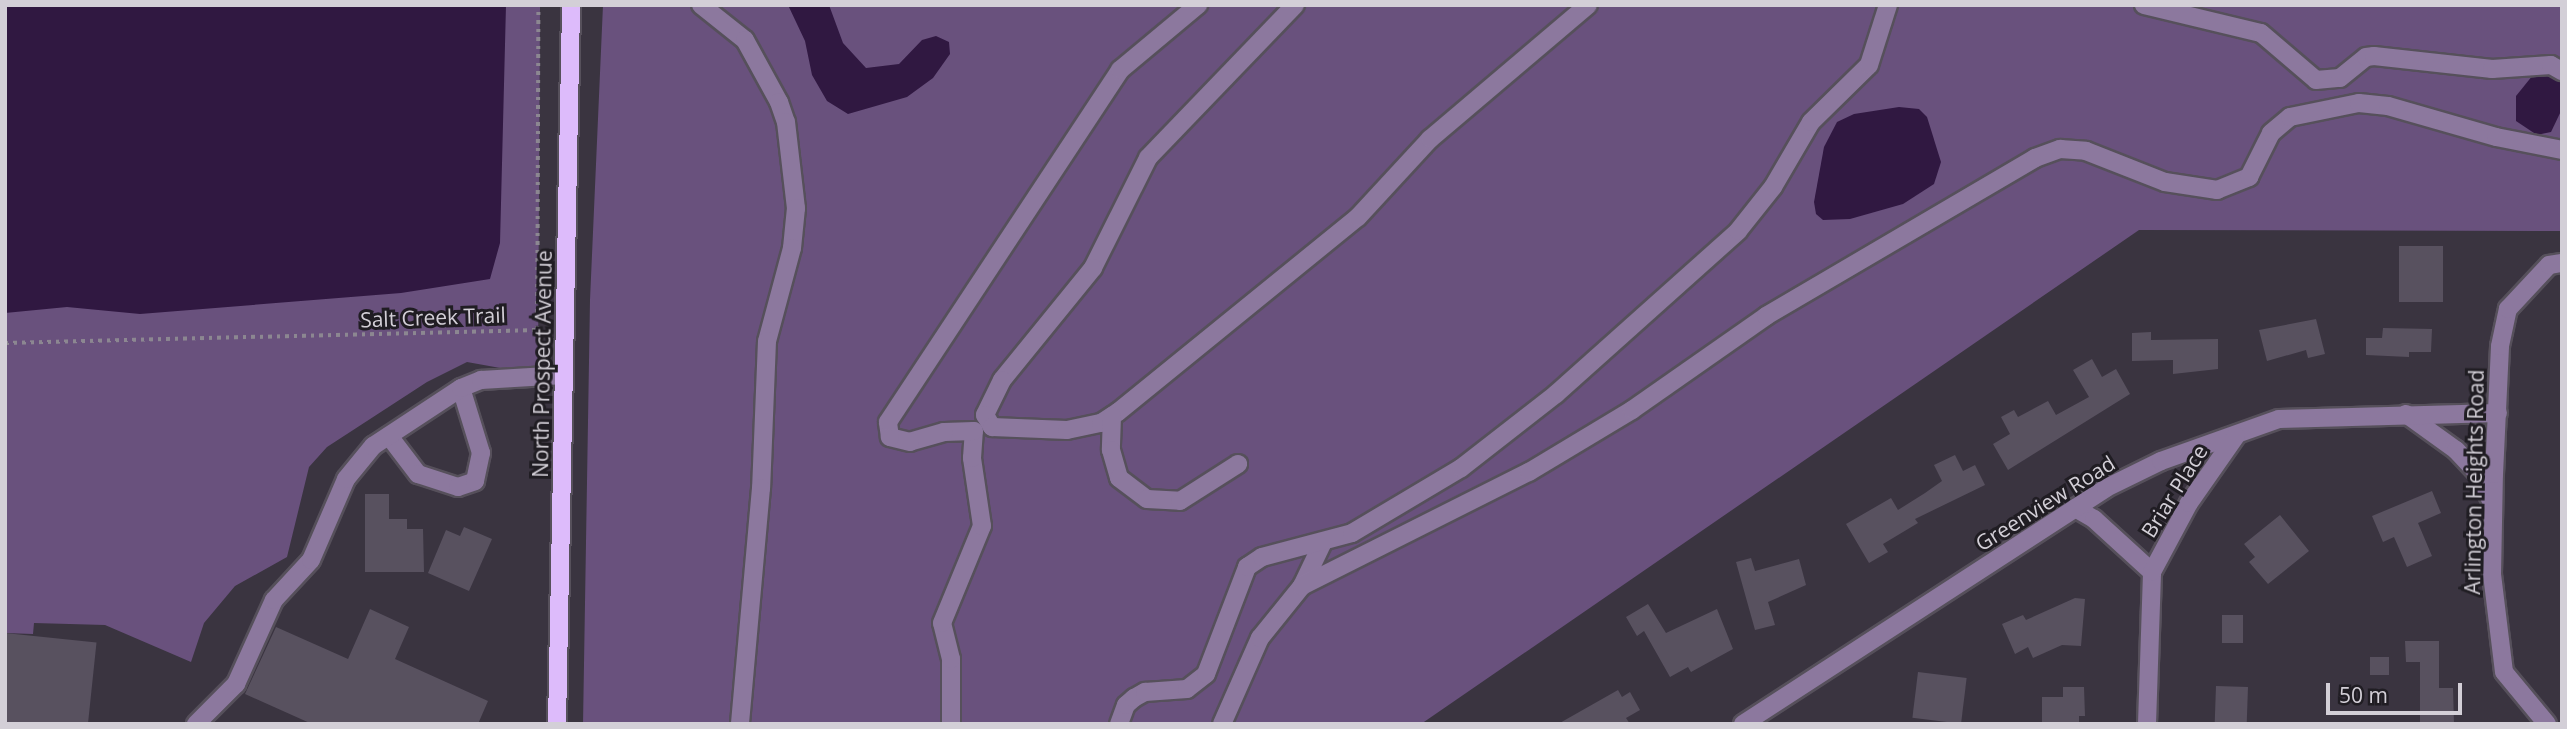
<!DOCTYPE html>
<style>
body{margin:0}
#map{position:relative;width:2567px;height:729px;overflow:hidden;background:#3a3440;font-family:"Open Sans",sans-serif}
div>[style]{position:absolute}
[style*='--x']{left:calc(var(--x)*1px);top:calc(var(--y)*1px);width:calc(var(--w)*1px);rotate:calc(var(--a)*1deg)}
.green>*{inset:0;background:#69517d}
.water>*{inset:0;background:#301841}
.building>*{inset:0;background:#58515f;transform-origin:0 0}
.path>*{height:3.5px;margin-top:-1.75px;transform-origin:0;background:repeating-linear-gradient(90deg,#8c8791 0 3.5px,transparent 0 8.5px)}
.roads{filter:drop-shadow(2px 0 #56505b) drop-shadow(-2px 0 #56505b) drop-shadow(0 2px #56505b) drop-shadow(0 -2px #56505b)}
.minor>*{height:18px;margin:-9px;padding:0 9px;transform-origin:9px;border-radius:9px;background:#8c789e}
.major>*{height:18px;margin:-9px;padding:0 9px;transform-origin:9px;border-radius:9px;background:#ddbbfb}
span{translate:-50% -50%;white-space:nowrap;text-align:center;line-height:1.15;-webkit-text-stroke:6px #201d23;paint-order:stroke}
.street-label{font-size:21px;color:#d3cfd7}
.frame{position:absolute;inset:0;border:7px solid #d3cfd7;pointer-events:none}
.scale{position:absolute;left:2326px;top:683px;width:136px;height:32px;box-sizing:border-box;border:4px solid #d3cfd7;border-top:0;padding-left:9px;font-size:21px;line-height:24px;white-space:nowrap;color:#d3cfd7;-webkit-text-stroke:5px #201d23;paint-order:stroke}
</style>
<div id="map">
<div class="green">
<div style="clip-path:polygon(5px 5px,540px 5px,538px 375px,467px 362px,427px 382px,327px 447px,309px 467px,287px 557px,235px 586px,204px 623px,191px 662px,105px 625px,34px 623px,33px 634px,5px 633px)"></div>
<div style="clip-path:polygon(603px 5px,2562px 5px,2562px 231px,2139px 230px,1421px 724px,583px 724px,590px 300px)"></div>
</div>
<div class="water">
<div style="clip-path:polygon(5px 5px,506px 5px,500px 243px,490px 279px,401px 293px,140px 314px,67px 307px,5px 313px)"></div>
<div style="clip-path:polygon(788px 5px,829px 5px,843px 43px,866px 68px,899px 64px,922px 40px,936px 36px,949px 42px,950px 54px,933px 78px,907px 97px,848px 114px,827px 101px,812px 75px,805px 41px)"></div>
<div style="clip-path:polygon(2547px 73px,2562px 82px,2562px 109px,2551px 132px,2537px 135px,2516px 121px,2516px 96px,2533px 75px)"></div>
<div style="clip-path:polygon(1899px 107px,1919px 109px,1927px 117px,1941px 162px,1934px 184px,1903px 204px,1850px 219px,1823px 220px,1816px 214px,1814px 202px,1824px 147px,1837px 122px,1854px 114px)"></div>
</div>
<div class="building">
<div style="left:2399px;top:246px;width:44px;height:56px"></div>
<div style="clip-path:polygon(2316px 319px,2325px 354px,2308px 358px,2306px 350px,2267px 361px,2259px 330px)"></div>
<div style="clip-path:polygon(2383px 328px,2432px 329px,2431px 352px,2409px 352px,2409px 357px,2366px 355px,2366px 338px,2382px 338px)"></div>
<div style="clip-path:polygon(2151px 332px,2151px 340px,2218px 339px,2218px 369px,2173px 374px,2173px 360px,2132px 361px,2132px 333px)"></div>
<div style="clip-path:polygon(2092px 359px,2102px 377px,2116px 369px,2130px 394px,2008px 470px,1993px 444px,2010px 434px,2001px 417px,2014px 410px,2018px 417px,2048px 401px,2056px 415px,2089px 397px,2073px 370px)"></div>
<div style="clip-path:polygon(1955px 455px,1963px 471px,1975px 465px,1985px 485px,1915px 519px,1918px 523px,1883px 544px,1888px 552px,1869px 563px,1846px 524px,1891px 498px,1898px 510px,1925px 493px,1942px 481px,1934px 465px)"></div>
<div style="clip-path:polygon(2432px 491px,2441px 513px,2418px 523px,2432px 556px,2407px 567px,2394px 537px,2383px 542px,2372px 516px)"></div>
<div style="clip-path:polygon(365px 494px,389px 494px,389px 519px,407px 519px,407px 529px,423px 529px,424px 572px,365px 572px)"></div>
<div style="clip-path:polygon(2280px 515px,2309px 551px,2268px 584px,2249px 562px,2255px 557px,2244px 544px)"></div>
<div style="clip-path:polygon(464px 527px,492px 539px,469px 591px,428px 573px,446px 530px,460px 536px)"></div>
<div style="clip-path:polygon(1751px 558px,1755px 571px,1799px 559px,1806px 585px,1768px 602px,1775px 625px,1755px 630px,1736px 562px)"></div>
<div style="clip-path:polygon(2075px 598px,2085px 599px,2081px 646px,2062px 645px,2033px 658px,2028px 647px,2015px 654px,2002px 624px,2023px 615px,2026px 620px)"></div>
<div style="clip-path:polygon(1648px 604px,1666px 633px,1717px 609px,1733px 649px,1691px 672px,1688px 667px,1670px 677px,1644px 631px,1637px 636px,1626px 617px)"></div>
<div style="clip-path:polygon(370px 609px,409px 627px,395px 659px,488px 701px,478px 724px,312px 724px,245px 694px,276px 627px,348px 659px)"></div>
<div style="left:2222px;top:615px;width:21px;height:28px"></div>
<div style="left:5px;top:633px;width:92px;height:91px;rotate:6deg"></div>
<div style="clip-path:polygon(2405px 641px,2439px 641px,2439px 688px,2453px 688px,2454px 724px,2420px 724px,2420px 662px,2406px 662px)"></div>
<div style="left:2370px;top:657px;width:19px;height:18px"></div>
<div style="left:1918px;top:672px;width:49px;height:46px;rotate:7deg"></div>
<div style="left:2216px;top:686px;width:32px;height:38px;rotate:2deg"></div>
<div style="clip-path:polygon(2063px 687px,2084px 687px,2085px 716px,2079px 716px,2079px 724px,2042px 724px,2042px 697px,2063px 697px)"></div>
<div style="clip-path:polygon(1618px 690px,1622px 697px,1630px 692px,1640px 710px,1626px 718px,1630px 724px,1558px 724px)"></div>
</div>
<div class="path">
<div style="--x:5;--y:343;--w:532;--a:-1.4"></div>
<div style="--x:537;--y:330;--w:325;--a:-89.8"></div>
</div>
<div class="roads">
<div class="minor">
<div style="--x:701;--y:5;--w:56;--a:38.5"></div>
<div style="--x:745;--y:40;--w:71;--a:61.3"></div>
<div style="--x:779;--y:102;--w:21;--a:71"></div>
<div style="--x:786;--y:122;--w:87;--a:83.4"></div>
<div style="--x:796;--y:208;--w:40;--a:95.7"></div>
<div style="--x:792;--y:248;--w:96;--a:105"></div>
<div style="--x:767;--y:341;--w:147;--a:92.3"></div>
<div style="--x:761;--y:488;--w:237;--a:95.1"></div>
<div style="--x:1295;--y:5;--w:212;--a:133.9"></div>
<div style="--x:1148;--y:158;--w:123;--a:116.6"></div>
<div style="--x:1093;--y:268;--w:144;--a:129.1"></div>
<div style="--x:1002;--y:380;--w:39;--a:116"></div>
<div style="--x:985;--y:415;--w:14;--a:60"></div>
<div style="--x:992;--y:427;--w:75;--a:2.3"></div>
<div style="--x:1067;--y:430;--w:35;--a:-12"></div>
<div style="--x:1101;--y:423;--w:20;--a:-33"></div>
<div style="--x:1118;--y:412;--w:309;--a:-39.1"></div>
<div style="--x:1358;--y:217;--w:106;--a:-47.3"></div>
<div style="--x:1430;--y:139;--w:207;--a:-40.3"></div>
<div style="--x:2144;--y:5;--w:120;--a:13.5"></div>
<div style="--x:2261;--y:33;--w:72;--a:40.5"></div>
<div style="--x:2316;--y:80;--w:24;--a:-5"></div>
<div style="--x:2340;--y:78;--w:33;--a:-39"></div>
<div style="--x:2366;--y:57;--w:8;--a:-7"></div>
<div style="--x:2374;--y:56;--w:119;--a:6.3"></div>
<div style="--x:2492;--y:69;--w:59;--a:-3.9"></div>
<div style="--x:2551;--y:65;--w:13;--a:29"></div>
<div style="--x:2406;--y:414;--w:62;--a:35.8"></div>
<div style="--x:2456;--y:450;--w:33;--a:47"></div>
<div style="--x:2478;--y:474;--w:32;--a:64"></div>
<div style="--x:1112;--y:416;--w:34;--a:92"></div>
<div style="--x:1111;--y:450;--w:29;--a:74"></div>
<div style="--x:1119;--y:478;--w:35;--a:37"></div>
<div style="--x:1147;--y:499;--w:33;--a:3"></div>
<div style="--x:1180;--y:501;--w:69;--a:-32.5"></div>
<div style="--x:389;--y:436;--w:48;--a:52.7"></div>
<div style="--x:418;--y:474;--w:42;--a:18"></div>
<div style="--x:458;--y:487;--w:18;--a:-19"></div>
<div style="--x:475;--y:481;--w:29;--a:-78"></div>
<div style="--x:481;--y:453;--w:68;--a:-107.1"></div>
<div style="--x:2075;--y:508;--w:22;--a:30"></div>
<div style="--x:2094;--y:519;--w:79;--a:42.4"></div>
<div style="--x:1302;--y:586;--w:49;--a:-64.5"></div>
<div style="--x:196;--y:724;--w:57;--a:-45"></div>
<div style="--x:236;--y:684;--w:92;--a:-65.7"></div>
<div style="--x:274;--y:600;--w:54;--a:-47.2"></div>
<div style="--x:311;--y:560;--w:88;--a:-66.6"></div>
<div style="--x:346;--y:479;--w:43;--a:-50.7"></div>
<div style="--x:373;--y:446;--w:105;--a:-33.4"></div>
<div style="--x:461;--y:388;--w:22;--a:-22"></div>
<div style="--x:481;--y:380;--w:83;--a:-3.4"></div>
<div style="--x:951;--y:724;--w:65;--a:-90"></div>
<div style="--x:951;--y:659;--w:37;--a:-104"></div>
<div style="--x:942;--y:623;--w:105;--a:-67.6"></div>
<div style="--x:982;--y:526;--w:69;--a:-98.4"></div>
<div style="--x:972;--y:458;--w:27;--a:-86"></div>
<div style="--x:974;--y:431;--w:30;--a:178"></div>
<div style="--x:944;--y:432;--w:35;--a:164"></div>
<div style="--x:910;--y:442;--w:21;--a:-166"></div>
<div style="--x:890;--y:437;--w:15;--a:-98"></div>
<div style="--x:888;--y:422;--w:422;--a:-56.6"></div>
<div style="--x:1120;--y:70;--w:102;--a:-39.8"></div>
<div style="--x:1119;--y:724;--w:20;--a:-70"></div>
<div style="--x:1126;--y:705;--w:11;--a:-41"></div>
<div style="--x:1134;--y:698;--w:13;--a:-29"></div>
<div style="--x:1145;--y:692;--w:42;--a:-4.1"></div>
<div style="--x:1187;--y:689;--w:24;--a:-38"></div>
<div style="--x:1206;--y:674;--w:115;--a:-69"></div>
<div style="--x:1247;--y:567;--w:18;--a:-34"></div>
<div style="--x:1262;--y:557;--w:93;--a:-14.9"></div>
<div style="--x:1352;--y:533;--w:127;--a:-30.8"></div>
<div style="--x:1461;--y:468;--w:120;--a:-37.9"></div>
<div style="--x:1556;--y:394;--w:244;--a:-41.8"></div>
<div style="--x:1738;--y:231;--w:56;--a:-51.5"></div>
<div style="--x:1773;--y:187;--w:75;--a:-59.7"></div>
<div style="--x:1811;--y:122;--w:81;--a:-44.5"></div>
<div style="--x:1869;--y:65;--w:63;--a:-72.4"></div>
<div style="--x:1222;--y:724;--w:94;--a:-66.2"></div>
<div style="--x:1260;--y:638;--w:67;--a:-51.1"></div>
<div style="--x:1302;--y:586;--w:254;--a:-26.7"></div>
<div style="--x:1529;--y:472;--w:120;--a:-31"></div>
<div style="--x:1632;--y:410;--w:164;--a:-35"></div>
<div style="--x:1766;--y:316;--w:312;--a:-30.4"></div>
<div style="--x:2035;--y:158;--w:27;--a:-20"></div>
<div style="--x:2060;--y:149;--w:26;--a:4"></div>
<div style="--x:2086;--y:151;--w:85;--a:21.4"></div>
<div style="--x:2165;--y:182;--w:53;--a:8.7"></div>
<div style="--x:2217;--y:190;--w:35;--a:-22"></div>
<div style="--x:2249;--y:177;--w:49;--a:-63.4"></div>
<div style="--x:2271;--y:133;--w:25;--a:-40"></div>
<div style="--x:2290;--y:117;--w:70;--a:-11.5"></div>
<div style="--x:2359;--y:103;--w:29;--a:6"></div>
<div style="--x:2388;--y:106;--w:112;--a:16"></div>
<div style="--x:2496;--y:137;--w:67;--a:11.1"></div>
<div style="--x:1743;--y:724;--w:433;--a:-33"></div>
<div style="--x:2106;--y:488;--w:61;--a:-26.1"></div>
<div style="--x:2161;--y:461;--w:125;--a:-19.6"></div>
<div style="--x:2279;--y:419;--w:219;--a:-1.6"></div>
<div style="--x:2147;--y:724;--w:152;--a:-88.1"></div>
<div style="--x:2152;--y:572;--w:78;--a:-61.8"></div>
<div style="--x:2189;--y:503;--w:82;--a:-55"></div>
<div style="--x:2547;--y:724;--w:67;--a:-129.6"></div>
<div style="--x:2504;--y:672;--w:99;--a:-97"></div>
<div style="--x:2492;--y:574;--w:100;--a:-88.9"></div>
<div style="--x:2494;--y:474;--w:128;--a:-87.3"></div>
<div style="--x:2500;--y:346;--w:38;--a:-78"></div>
<div style="--x:2508;--y:309;--w:60;--a:-47"></div>
<div style="--x:2549;--y:265;--w:13;--a:-9"></div>
</div>
<div class="major">
<div style="--x:557;--y:724;--w:719;--a:-88.88"></div>
</div>
</div>
<div class="street-label">
<span style="left:433px;top:317px;rotate:-2deg">Salt Creek Trail</span>
<span style="left:542px;top:364px;rotate:-89deg">North Prospect Avenue</span>
<span style="left:2474px;top:482px;rotate:-89deg">Arlington Heights Road</span>
<span style="left:2174px;top:491px;rotate:-58deg">Briar Place</span>
<span style="left:2045px;top:503px;rotate:-32deg">Greenview Road</span>
</div>
<div class="frame"></div>
<div class="scale">50 m</div>
</div>
